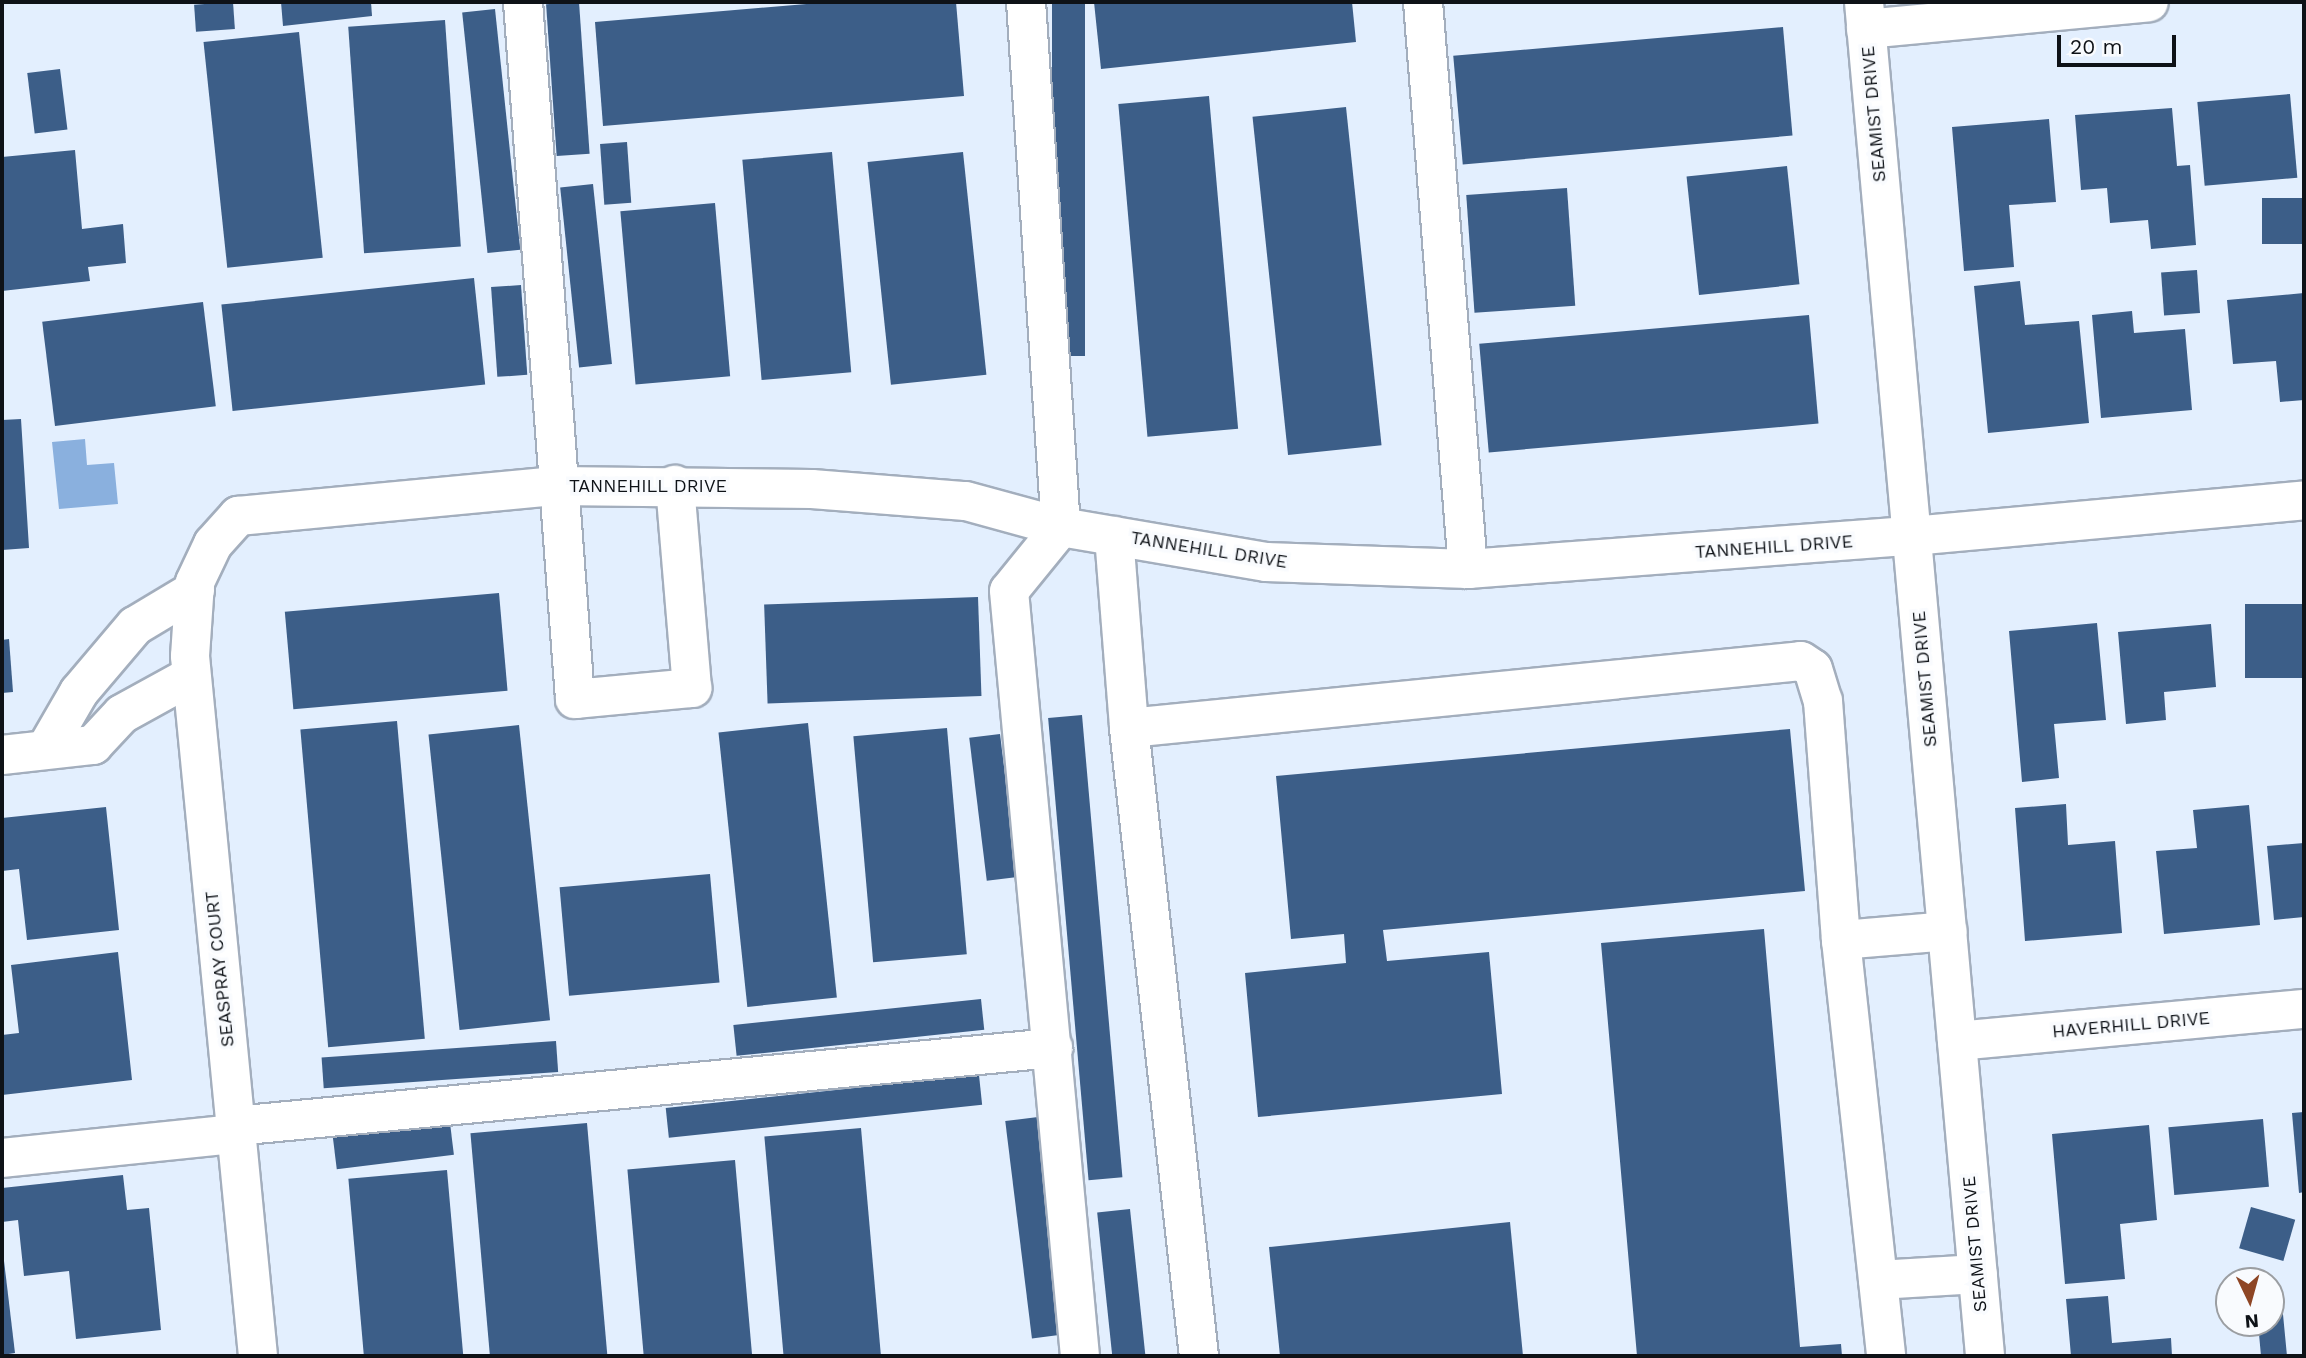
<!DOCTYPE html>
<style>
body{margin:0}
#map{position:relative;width:2306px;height:1358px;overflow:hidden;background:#e3effe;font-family:"Work Sans",sans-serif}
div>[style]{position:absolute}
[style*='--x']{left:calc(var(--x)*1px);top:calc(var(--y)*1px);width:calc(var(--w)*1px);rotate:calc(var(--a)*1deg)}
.water>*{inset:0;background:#8ab0de}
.building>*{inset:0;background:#3c5e88;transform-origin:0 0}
.roads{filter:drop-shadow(2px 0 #a3aebd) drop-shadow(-2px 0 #a3aebd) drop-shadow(0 2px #a3aebd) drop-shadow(0 -2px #a3aebd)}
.minor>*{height:38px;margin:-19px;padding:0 19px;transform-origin:19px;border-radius:19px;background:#fff}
span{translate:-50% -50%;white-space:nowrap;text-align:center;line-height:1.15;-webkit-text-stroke:7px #f9fbfe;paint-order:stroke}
.street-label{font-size:18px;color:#0e1217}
.frame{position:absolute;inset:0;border:4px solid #0e1217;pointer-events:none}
.north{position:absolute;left:2215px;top:1267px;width:70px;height:70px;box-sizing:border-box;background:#f9fbfe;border:2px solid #9b9ea2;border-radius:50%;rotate:175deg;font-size:19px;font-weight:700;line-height:28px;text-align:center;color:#0e1217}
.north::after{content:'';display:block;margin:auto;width:24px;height:32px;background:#8e4625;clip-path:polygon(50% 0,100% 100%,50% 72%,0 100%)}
.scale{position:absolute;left:2057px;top:35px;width:119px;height:32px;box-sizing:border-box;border:4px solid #0e1217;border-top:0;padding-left:9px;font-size:21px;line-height:24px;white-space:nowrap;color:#0e1217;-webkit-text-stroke:5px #f9fbfe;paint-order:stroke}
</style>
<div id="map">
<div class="water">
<div style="clip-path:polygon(85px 439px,87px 465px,114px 463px,118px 504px,59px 509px,52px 442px)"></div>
</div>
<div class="building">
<div style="left:233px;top:2px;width:27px;height:39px;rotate:86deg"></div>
<div style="clip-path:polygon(281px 2px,371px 2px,372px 16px,283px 26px)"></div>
<div style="left:579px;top:2px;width:152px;height:33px;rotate:86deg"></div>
<div style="clip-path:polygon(830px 2px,956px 2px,964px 96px,603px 126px,595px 22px)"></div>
<div style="left:1052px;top:2px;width:33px;height:354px"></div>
<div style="clip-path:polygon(1094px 2px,1352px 2px,1356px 42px,1101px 69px)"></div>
<div style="left:495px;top:9px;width:242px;height:33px;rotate:84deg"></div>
<div style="left:445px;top:20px;width:227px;height:97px;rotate:86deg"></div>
<div style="left:1783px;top:27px;width:109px;height:331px;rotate:85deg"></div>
<div style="left:299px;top:32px;width:227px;height:96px;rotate:84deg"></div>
<div style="left:60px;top:69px;width:61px;height:33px;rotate:83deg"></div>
<div style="left:2290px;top:94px;width:84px;height:93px;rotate:85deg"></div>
<div style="left:1209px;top:96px;width:334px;height:91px;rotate:85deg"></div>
<div style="left:1346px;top:107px;width:340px;height:94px;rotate:84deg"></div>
<div style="clip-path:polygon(2172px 108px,2177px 166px,2190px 165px,2196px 245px,2151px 249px,2148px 220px,2110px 223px,2107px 188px,2081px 190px,2075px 115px)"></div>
<div style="clip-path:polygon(2049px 119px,2056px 202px,2009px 205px,2014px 267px,1964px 271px,1952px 127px)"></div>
<div style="left:627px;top:142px;width:61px;height:27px;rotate:86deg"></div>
<div style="clip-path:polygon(75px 150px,82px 229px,123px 224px,126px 263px,88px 267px,90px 281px,2px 291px,2px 157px)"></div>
<div style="left:832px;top:152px;width:221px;height:90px;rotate:85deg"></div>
<div style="left:963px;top:152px;width:224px;height:96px;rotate:84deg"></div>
<div style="left:1787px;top:166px;width:119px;height:101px;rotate:84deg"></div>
<div style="left:593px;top:184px;width:181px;height:33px;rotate:84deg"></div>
<div style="left:1567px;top:188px;width:118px;height:101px;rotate:86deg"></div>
<div style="left:2304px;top:198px;width:46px;height:42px;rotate:90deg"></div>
<div style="left:715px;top:203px;width:174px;height:95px;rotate:85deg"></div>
<div style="left:2197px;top:270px;width:43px;height:36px;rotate:86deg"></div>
<div style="left:474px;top:278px;width:107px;height:254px;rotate:84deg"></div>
<div style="clip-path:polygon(2020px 281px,2025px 325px,2079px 321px,2089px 423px,1988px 433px,1974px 286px)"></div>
<div style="left:521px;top:285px;width:90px;height:30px;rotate:86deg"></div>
<div style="clip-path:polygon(2304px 293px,2304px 400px,2280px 402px,2276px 361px,2233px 364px,2227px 300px)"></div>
<div style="left:203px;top:302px;width:105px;height:162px;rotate:83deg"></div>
<div style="clip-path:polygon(2132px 311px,2134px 333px,2185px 329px,2192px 410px,2101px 418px,2092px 315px)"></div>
<div style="left:1809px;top:315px;width:109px;height:331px;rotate:85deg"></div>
<div style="clip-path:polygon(21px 419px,29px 548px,2px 550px,2px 420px)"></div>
<div style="left:499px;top:593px;width:98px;height:215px;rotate:85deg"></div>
<div style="left:978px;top:597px;width:99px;height:214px;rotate:88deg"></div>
<div style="left:2304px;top:604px;width:74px;height:59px;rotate:90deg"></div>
<div style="clip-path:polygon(2097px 623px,2106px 720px,2054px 724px,2059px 778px,2022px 782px,2009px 631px)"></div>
<div style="clip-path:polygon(2211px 624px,2216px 687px,2164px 692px,2166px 720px,2126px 724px,2118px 632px)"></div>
<div style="clip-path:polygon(9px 639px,13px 692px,2px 693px,2px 640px)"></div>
<div style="left:1082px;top:715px;width:464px;height:34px;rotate:85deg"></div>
<div style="left:397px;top:721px;width:319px;height:97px;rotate:85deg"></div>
<div style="left:808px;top:723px;width:276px;height:90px;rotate:84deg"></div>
<div style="left:519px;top:725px;width:297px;height:91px;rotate:84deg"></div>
<div style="left:947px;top:728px;width:227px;height:94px;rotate:85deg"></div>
<div style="clip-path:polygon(1790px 729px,1805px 891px,1383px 930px,1387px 961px,1489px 952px,1502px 1094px,1258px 1117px,1245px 973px,1346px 963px,1344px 934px,1291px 939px,1276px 776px)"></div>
<div style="left:1000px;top:734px;width:144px;height:31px;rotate:83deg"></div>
<div style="clip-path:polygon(2066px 804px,2068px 845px,2115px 841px,2122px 933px,2025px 941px,2015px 808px)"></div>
<div style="clip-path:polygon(2249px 805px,2260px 925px,2164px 934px,2156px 851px,2197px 848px,2193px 810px)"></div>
<div style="clip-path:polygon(106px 807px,119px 930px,27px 940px,19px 869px,2px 871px,2px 818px)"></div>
<div style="clip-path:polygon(2304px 843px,2304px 917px,2274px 920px,2267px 846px)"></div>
<div style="left:710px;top:874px;width:109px;height:151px;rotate:85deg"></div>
<div style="clip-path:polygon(1764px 929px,1800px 1347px,1841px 1344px,1842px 1356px,1637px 1356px,1601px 943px)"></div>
<div style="clip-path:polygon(118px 952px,132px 1080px,2px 1095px,2px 1035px,19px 1033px,11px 965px)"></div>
<div style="left:981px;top:999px;width:31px;height:249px;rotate:84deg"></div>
<div style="left:556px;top:1041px;width:31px;height:235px;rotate:86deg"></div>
<div style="left:979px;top:1075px;width:30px;height:315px;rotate:84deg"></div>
<div style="clip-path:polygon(2304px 1112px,2304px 1192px,2299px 1193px,2292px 1113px)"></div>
<div style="left:1038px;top:1117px;width:219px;height:33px;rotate:83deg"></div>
<div style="left:2263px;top:1119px;width:68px;height:95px;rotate:85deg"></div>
<div style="left:450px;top:1123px;width:32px;height:118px;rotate:83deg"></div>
<div style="left:587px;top:1123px;width:234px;height:117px;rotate:85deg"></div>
<div style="clip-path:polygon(2149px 1125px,2157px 1220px,2120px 1224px,2125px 1279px,2065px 1284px,2052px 1134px)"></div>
<div style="left:861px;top:1128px;width:229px;height:97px;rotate:85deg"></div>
<div style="left:735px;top:1160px;width:197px;height:108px;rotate:85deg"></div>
<div style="left:447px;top:1170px;width:187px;height:99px;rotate:85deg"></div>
<div style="clip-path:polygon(123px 1175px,127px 1210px,149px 1208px,161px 1330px,76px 1339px,69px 1271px,24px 1276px,18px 1220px,2px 1222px,2px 1188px)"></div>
<div style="left:2251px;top:1207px;width:46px;height:43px;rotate:16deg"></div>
<div style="left:1130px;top:1209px;width:148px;height:33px;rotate:84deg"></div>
<div style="clip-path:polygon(1510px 1222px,1523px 1356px,1280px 1356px,1269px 1247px)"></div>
<div style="clip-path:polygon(2px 1244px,15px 1353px,2px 1355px)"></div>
<div style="clip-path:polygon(2108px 1296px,2112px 1343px,2171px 1338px,2172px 1356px,2071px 1356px,2066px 1299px)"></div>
<div style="clip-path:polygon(2282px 1304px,2287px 1356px,2261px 1356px,2258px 1323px,2271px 1323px,2271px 1305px)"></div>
</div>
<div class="roads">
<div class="minor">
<div style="--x:523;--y:2;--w:699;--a:85.73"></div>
<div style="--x:575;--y:699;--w:118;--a:-5.4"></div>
<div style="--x:692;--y:688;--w:204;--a:-94.8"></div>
<div style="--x:1026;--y:2;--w:526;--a:86.19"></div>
<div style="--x:1061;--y:527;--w:82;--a:129.1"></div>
<div style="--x:1009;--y:591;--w:768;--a:84.7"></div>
<div style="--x:1423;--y:2;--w:569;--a:85.46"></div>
<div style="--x:1864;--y:2;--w:1359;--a:84.89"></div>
<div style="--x:1866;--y:29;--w:284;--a:-5.4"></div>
<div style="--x:1114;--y:536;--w:193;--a:85.5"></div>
<div style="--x:46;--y:749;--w:66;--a:-59.9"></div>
<div style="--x:79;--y:692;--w:87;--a:-49.7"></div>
<div style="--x:135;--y:626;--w:70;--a:-31"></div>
<div style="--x:2;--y:755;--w:92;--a:-6.3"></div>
<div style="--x:93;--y:745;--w:42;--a:-46.9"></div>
<div style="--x:122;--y:714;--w:79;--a:-28.8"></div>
<div style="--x:1841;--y:940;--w:418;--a:83.8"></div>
<div style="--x:1957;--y:1041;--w:348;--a:-5.3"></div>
<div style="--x:235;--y:1126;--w:822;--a:-5.45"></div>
<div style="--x:2;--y:1158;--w:235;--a:-5.9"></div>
<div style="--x:1878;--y:1280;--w:100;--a:-3.4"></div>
<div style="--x:258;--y:1356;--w:703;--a:-95.55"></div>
<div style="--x:190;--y:656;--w:74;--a:-86.1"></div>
<div style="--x:195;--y:582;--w:42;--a:-64.7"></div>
<div style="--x:213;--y:544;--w:38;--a:-48"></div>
<div style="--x:238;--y:516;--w:320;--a:-5.4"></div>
<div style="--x:557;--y:486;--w:255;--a:0.7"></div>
<div style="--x:812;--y:489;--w:154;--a:4.5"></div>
<div style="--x:966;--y:501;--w:98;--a:15.3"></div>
<div style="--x:1061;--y:527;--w:208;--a:9.7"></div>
<div style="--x:1266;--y:562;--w:202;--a:2"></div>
<div style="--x:1468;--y:569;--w:445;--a:-4.3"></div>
<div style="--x:1912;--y:536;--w:394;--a:-5.2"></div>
<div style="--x:1199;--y:1356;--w:632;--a:-96.36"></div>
<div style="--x:1129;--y:728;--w:675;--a:-5.69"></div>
<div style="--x:1801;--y:661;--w:14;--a:34"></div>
<div style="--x:1813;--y:669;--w:34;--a:73"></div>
<div style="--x:1823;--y:701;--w:240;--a:85.7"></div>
<div style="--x:1841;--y:940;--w:107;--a:-4.8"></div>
</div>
</div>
<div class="street-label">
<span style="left:1874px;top:114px;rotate:-95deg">SEAMIST DRIVE</span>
<span style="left:648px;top:486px">TANNEHILL DRIVE</span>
<span style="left:1774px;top:547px;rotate:-4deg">TANNEHILL DRIVE</span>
<span style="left:1209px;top:550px;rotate:9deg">TANNEHILL DRIVE</span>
<span style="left:1925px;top:679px;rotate:-95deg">SEAMIST DRIVE</span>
<span style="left:220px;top:969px;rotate:-96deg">SEASPRAY COURT</span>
<span style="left:2131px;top:1025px;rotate:-5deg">HAVERHILL DRIVE</span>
<span style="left:1975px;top:1244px;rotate:-95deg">SEAMIST DRIVE</span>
</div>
<div class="frame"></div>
<div class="north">N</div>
<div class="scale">20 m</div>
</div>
